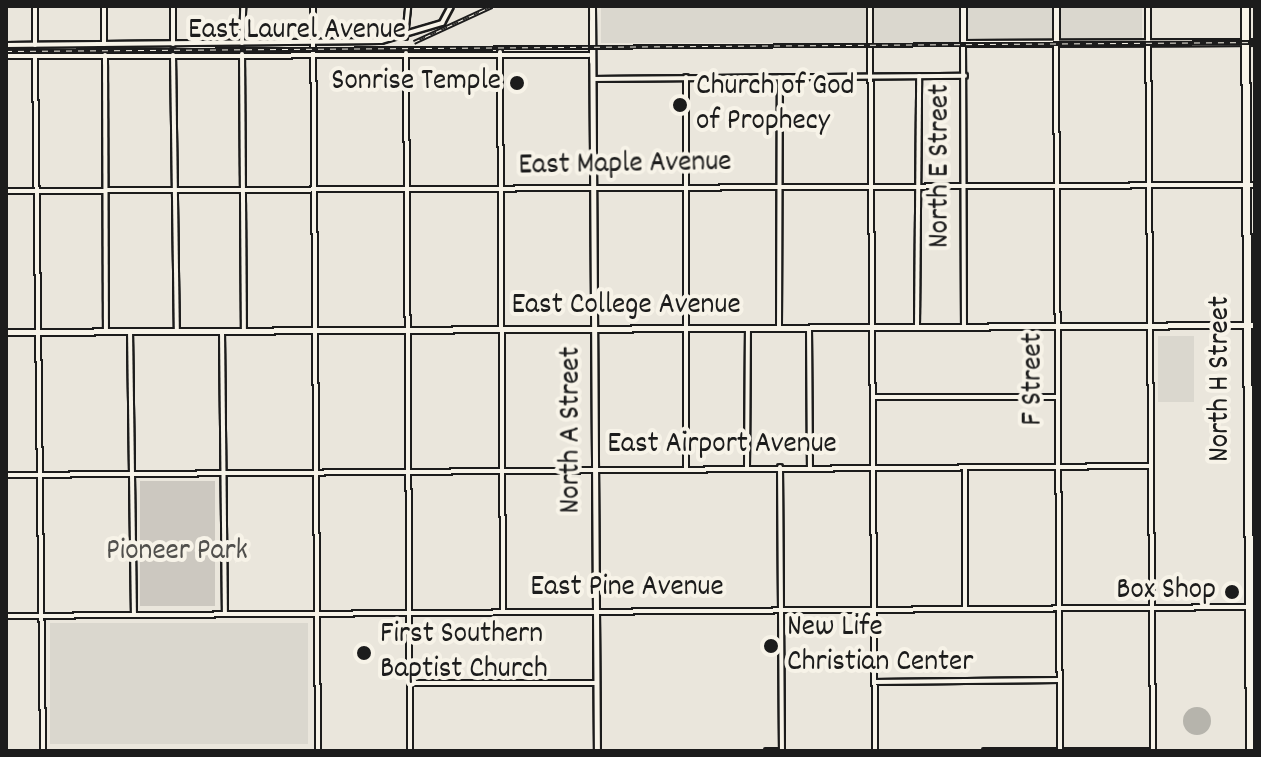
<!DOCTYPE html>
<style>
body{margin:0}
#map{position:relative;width:1261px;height:757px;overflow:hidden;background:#eae6dc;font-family:Dekko,sans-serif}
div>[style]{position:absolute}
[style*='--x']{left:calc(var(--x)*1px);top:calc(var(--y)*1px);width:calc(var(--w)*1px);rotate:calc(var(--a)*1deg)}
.built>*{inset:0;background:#dad7ce;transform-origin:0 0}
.green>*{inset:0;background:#ccc8c0;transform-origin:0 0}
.building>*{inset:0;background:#b6b4ac}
.round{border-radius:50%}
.roads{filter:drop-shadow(2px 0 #1c1c1c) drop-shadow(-2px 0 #1c1c1c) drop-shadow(0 2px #1c1c1c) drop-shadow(0 -2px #1c1c1c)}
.minor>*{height:4px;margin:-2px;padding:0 2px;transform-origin:2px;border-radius:2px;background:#f7f3e8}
.tertiary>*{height:5px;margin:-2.5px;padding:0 2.5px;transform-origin:2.5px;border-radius:2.5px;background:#f7f3e8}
.trunk>*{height:7px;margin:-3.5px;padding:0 3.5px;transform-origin:3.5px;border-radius:3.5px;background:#f7f3e8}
.rail>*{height:5px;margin-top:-2.5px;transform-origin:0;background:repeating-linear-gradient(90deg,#f7f3e8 0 6px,#1c1c1c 0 12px);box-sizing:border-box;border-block:2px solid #1c1c1c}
.dots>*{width:22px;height:22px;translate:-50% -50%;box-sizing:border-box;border:4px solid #f7f3e8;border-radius:50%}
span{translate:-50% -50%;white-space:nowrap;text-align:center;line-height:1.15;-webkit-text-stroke:8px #f7f3e8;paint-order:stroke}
.street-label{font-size:30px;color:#1c1c1c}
.poi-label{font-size:30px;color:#1c1c1c}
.right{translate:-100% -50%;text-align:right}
.left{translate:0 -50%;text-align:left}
.park-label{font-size:30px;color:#51504d}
.frame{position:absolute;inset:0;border:8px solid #1c1c1c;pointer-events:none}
</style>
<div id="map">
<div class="built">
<div style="left:601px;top:6px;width:541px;height:37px"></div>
<div style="left:1158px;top:336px;width:36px;height:66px"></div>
<div style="left:308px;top:623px;width:121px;height:258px;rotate:90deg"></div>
</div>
<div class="green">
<div style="left:215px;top:481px;width:125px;height:75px;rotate:90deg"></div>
</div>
<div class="building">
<div class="round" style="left:1183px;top:707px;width:28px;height:28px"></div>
</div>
<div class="roads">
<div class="minor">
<div style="--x:35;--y:6;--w:39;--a:90"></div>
<div style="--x:104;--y:6;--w:38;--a:90"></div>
<div style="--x:313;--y:6;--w:745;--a:89.62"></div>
<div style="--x:870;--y:6;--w:745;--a:89.62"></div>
<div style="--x:1148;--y:6;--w:745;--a:89.62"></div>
<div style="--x:405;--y:37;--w:31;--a:-84"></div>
<div style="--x:1056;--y:42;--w:709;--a:89.68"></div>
<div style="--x:242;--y:43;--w:37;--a:-88"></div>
<div style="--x:963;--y:43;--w:283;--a:89.8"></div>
<div style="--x:173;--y:44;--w:38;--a:-90"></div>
<div style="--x:6;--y:45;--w:375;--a:-0.6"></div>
<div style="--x:381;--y:41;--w:64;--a:-16.4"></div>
<div style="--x:442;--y:23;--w:19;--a:-62"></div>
<div style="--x:500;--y:52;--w:560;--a:89.69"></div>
<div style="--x:406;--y:53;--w:698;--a:89.67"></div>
<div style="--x:242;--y:54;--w:277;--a:89.6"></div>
<div style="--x:105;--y:55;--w:277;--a:89.8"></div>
<div style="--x:173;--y:55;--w:276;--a:89.2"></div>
<div style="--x:6;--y:56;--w:583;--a:-0.1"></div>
<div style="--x:35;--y:56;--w:695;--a:89.34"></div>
<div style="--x:593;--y:79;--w:372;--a:-0.5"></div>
<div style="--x:6;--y:191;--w:1249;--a:-0.28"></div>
<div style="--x:917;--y:326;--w:250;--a:-89.5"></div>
<div style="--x:779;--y:328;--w:251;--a:-89.8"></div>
<div style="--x:809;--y:328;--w:140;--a:89.6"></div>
<div style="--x:130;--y:331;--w:284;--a:89.2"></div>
<div style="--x:222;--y:332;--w:282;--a:89.4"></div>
<div style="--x:873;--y:397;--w:184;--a:0"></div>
<div style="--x:780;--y:467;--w:284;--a:89.6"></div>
<div style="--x:965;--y:467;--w:142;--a:90"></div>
<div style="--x:686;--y:468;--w:391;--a:-90"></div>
<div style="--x:747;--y:468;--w:140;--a:-89.6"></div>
<div style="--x:6;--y:475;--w:1145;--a:-0.45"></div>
<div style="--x:6;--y:616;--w:1249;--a:-0.41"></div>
<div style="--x:874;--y:682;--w:185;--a:-0.6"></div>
<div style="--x:411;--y:683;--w:185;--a:0"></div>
<div style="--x:767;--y:751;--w:15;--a:0"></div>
<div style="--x:985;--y:751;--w:168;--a:0"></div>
</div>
<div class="tertiary">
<div style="--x:592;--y:6;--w:745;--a:89.62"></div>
<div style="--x:963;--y:6;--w:37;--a:90"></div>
<div style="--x:963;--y:43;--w:292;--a:-0.2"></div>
<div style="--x:1056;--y:6;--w:36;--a:90"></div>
<div style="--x:592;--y:21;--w:40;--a:90"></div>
<div style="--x:6;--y:332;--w:1249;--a:-0.32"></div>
</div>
<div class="trunk">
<div style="--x:1245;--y:6;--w:745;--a:89.62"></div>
</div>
</div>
<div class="rail">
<div style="--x:414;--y:42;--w:86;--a:-24.8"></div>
<div style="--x:6;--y:51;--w:1249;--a:-0.41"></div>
</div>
<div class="dots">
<div style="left:517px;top:83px;background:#1c1c1c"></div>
<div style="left:680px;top:105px;background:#1c1c1c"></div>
<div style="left:1232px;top:592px;background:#1c1c1c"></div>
<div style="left:771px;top:646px;background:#1c1c1c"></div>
<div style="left:364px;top:653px;background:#1c1c1c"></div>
</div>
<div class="street-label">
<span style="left:297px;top:32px">East Laurel Avenue</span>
<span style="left:625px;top:166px;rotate:-1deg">East Maple Avenue</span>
<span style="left:942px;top:166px;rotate:-90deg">North E Street</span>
<span style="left:626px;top:307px">East College Avenue</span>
<span style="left:1035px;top:379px;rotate:-90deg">F Street</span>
<span style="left:1222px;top:379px;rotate:-90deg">North H Street</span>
<span style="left:573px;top:430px;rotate:-90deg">North A Street</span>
<span style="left:722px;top:446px">East Airport Avenue</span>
<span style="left:627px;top:589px">East Pine Avenue</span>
</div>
<div class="poi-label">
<span class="right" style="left:501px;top:83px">Sonrise Temple</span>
<span class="left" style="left:696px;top:105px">Church of God<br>of Prophecy</span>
<span class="right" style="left:1216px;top:592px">Box Shop</span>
<span class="left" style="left:787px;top:646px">New Life<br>Christian Center</span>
<span class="left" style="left:380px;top:653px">First Southern<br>Baptist Church</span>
</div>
<div class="park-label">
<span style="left:177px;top:553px">Pioneer Park</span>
</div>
<div class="frame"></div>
</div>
